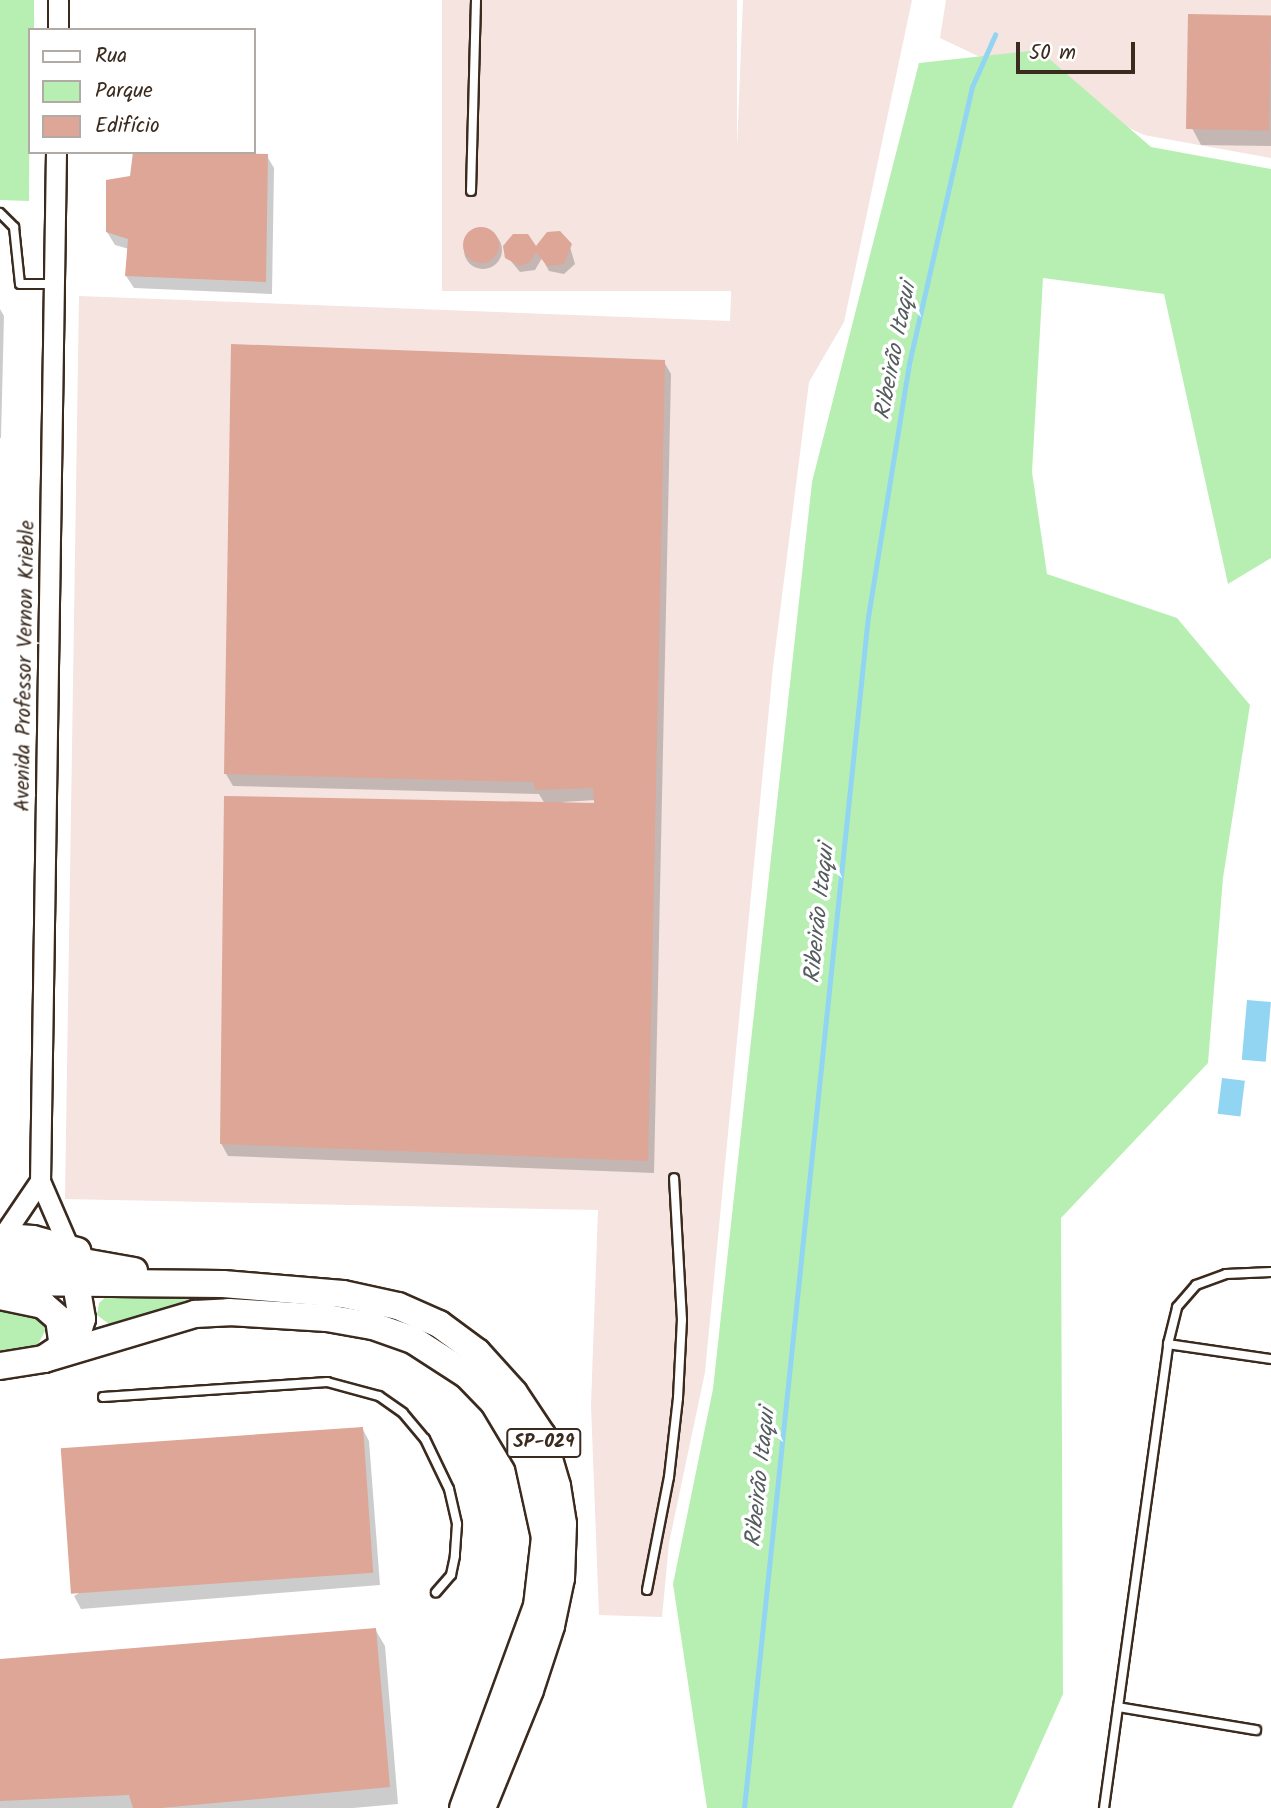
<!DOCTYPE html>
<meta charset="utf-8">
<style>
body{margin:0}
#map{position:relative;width:1271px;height:1808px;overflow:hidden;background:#fff;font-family:Kalam,sans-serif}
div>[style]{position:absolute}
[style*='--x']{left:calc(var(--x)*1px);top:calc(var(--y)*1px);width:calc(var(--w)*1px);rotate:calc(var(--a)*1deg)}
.built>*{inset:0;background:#f5e4e0;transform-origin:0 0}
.green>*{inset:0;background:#b7efb2}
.water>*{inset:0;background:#91d5f2;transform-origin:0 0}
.shadow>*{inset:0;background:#0003}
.round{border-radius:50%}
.stream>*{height:4.5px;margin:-2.25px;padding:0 2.25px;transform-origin:2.25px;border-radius:2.25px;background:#91d5f2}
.building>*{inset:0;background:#dda696;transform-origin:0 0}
.roads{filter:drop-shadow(2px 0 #3b2a1e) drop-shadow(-2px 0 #3b2a1e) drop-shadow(0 2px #3b2a1e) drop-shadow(0 -2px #3b2a1e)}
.service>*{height:8px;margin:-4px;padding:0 4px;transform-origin:4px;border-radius:4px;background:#fff}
.tertiary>*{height:19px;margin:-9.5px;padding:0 9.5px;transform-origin:9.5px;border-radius:9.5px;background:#fff}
.trunk>*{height:26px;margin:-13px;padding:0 13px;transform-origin:13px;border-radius:13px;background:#fff}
span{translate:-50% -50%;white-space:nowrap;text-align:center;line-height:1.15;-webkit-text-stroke:7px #fff;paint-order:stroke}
.shield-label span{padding:2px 5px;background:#fff;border:2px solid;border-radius:5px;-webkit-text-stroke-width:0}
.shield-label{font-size:19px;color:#3b2a1e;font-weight:700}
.street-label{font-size:21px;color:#3b2a1e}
.water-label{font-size:23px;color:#555d5e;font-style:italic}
.legend{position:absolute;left:28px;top:28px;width:228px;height:126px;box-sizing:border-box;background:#fff;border:2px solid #b1aaa5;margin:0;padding:9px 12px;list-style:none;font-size:21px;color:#3b2a1e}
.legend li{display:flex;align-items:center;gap:14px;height:35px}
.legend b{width:35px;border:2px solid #b1aaa5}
.scale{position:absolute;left:1016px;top:42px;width:119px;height:32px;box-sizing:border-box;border:4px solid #3b2a1e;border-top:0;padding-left:9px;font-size:21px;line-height:24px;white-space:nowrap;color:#3b2a1e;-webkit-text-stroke:5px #fff;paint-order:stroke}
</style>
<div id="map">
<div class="built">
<div style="left:442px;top:0;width:295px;height:291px"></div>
<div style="clip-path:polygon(743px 0,912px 0,844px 322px,809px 382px,773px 667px,705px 1372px,669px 1543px,662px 1617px,599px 1615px,591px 1405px,598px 1210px,65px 1199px,79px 296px,730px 321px)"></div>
<div style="clip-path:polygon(946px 0,1271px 0,1271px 158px,1144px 135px,940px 38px)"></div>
</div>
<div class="green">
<div style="clip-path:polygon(0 0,34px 0,34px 30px,30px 30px,29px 201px,0 200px)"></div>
<div style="clip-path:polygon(1039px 50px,1151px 147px,1271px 169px,1271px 558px,1228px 584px,1164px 294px,1043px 278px,1032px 472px,1047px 574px,1177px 618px,1250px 705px,1223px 878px,1208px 1063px,1061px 1218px,1063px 1694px,1012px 1808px,707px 1808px,673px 1584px,713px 1389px,812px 482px,919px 63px)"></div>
<div style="clip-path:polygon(108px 1295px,215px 1295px,109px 1324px,97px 1315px,99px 1303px)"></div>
<div style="clip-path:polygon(0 1305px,41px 1320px,46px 1329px,35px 1350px,0 1352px)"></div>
</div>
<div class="water">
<div style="left:1247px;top:1000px;width:24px;height:60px;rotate:5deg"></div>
<div style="left:1222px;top:1078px;width:23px;height:36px;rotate:7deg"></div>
</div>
<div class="shadow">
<div style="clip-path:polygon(1271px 17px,1271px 146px,1201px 145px,1192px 128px)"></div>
<div style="clip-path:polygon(267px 156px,274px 168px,272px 294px,134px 288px,126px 276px,129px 249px,115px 245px,107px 232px)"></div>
<div class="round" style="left:464px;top:231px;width:38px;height:38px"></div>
<div style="clip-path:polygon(568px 240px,575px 264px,564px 274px,549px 271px,542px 258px,535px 270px,520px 272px,510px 260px)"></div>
<div style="clip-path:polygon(0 309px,4px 316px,1px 438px,0 438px)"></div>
<div style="clip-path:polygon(evenodd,664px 362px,671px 374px,654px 1173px,228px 1156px,221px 1143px,545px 804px,539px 794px,233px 786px,226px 774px,664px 362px,595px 800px,596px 805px,563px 805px,563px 802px,595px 800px)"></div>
<div style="clip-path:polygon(362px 1428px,369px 1441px,380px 1585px,81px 1609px,74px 1596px)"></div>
<div style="clip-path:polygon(375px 1629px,385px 1646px,398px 1804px,353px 1808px,0 1808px,0 1661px)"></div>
</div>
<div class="stream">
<div style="--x:744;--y:1808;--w:1197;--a:-84.06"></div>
<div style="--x:868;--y:617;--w:256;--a:-80.8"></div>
<div style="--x:909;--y:364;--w:284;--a:-77.2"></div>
<div style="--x:972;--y:87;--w:57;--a:-66.1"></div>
</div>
<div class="building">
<div style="left:1188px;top:14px;width:83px;height:115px;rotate:1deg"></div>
<div style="clip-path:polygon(133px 152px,268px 154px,266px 282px,125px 276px,128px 239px,106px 232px,106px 180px,130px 176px)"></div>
<div class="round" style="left:463px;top:227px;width:36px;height:36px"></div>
<div style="clip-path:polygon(560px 231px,572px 244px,564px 264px,547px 266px,536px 252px,530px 262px,520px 266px,505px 258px,503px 246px,513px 234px,528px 234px,536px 246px,547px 232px)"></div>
<div style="clip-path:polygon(231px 344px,665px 360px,648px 1161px,220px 1144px,224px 796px,594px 803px,593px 788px,535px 790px,534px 782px,224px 774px)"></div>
<div style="left:363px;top:1427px;width:146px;height:303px;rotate:86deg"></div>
<div style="clip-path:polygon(376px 1628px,390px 1787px,161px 1808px,133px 1808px,129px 1795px,0 1801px,0 1659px)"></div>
</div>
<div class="roads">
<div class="service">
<div style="--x:471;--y:191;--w:191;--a:-88.5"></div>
<div style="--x:0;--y:213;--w:20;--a:45"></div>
<div style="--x:14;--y:227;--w:57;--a:84"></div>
<div style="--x:20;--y:284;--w:35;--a:0"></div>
<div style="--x:1168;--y:1344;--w:38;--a:-76"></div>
<div style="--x:1177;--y:1307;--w:29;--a:-49"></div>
<div style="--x:1196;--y:1285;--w:32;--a:-20"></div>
<div style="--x:1226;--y:1274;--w:45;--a:-2.5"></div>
<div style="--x:103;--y:1397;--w:225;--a:-3.8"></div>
<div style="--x:327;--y:1382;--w:54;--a:15.1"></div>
<div style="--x:379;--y:1396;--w:29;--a:35"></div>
<div style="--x:403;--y:1413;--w:34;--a:50"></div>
<div style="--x:425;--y:1439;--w:55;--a:64.4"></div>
<div style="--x:449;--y:1489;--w:36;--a:77"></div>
<div style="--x:457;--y:1524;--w:32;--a:94"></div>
<div style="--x:455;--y:1556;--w:19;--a:102"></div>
<div style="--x:451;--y:1575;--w:23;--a:131"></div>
<div style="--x:647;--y:1590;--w:115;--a:-79"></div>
<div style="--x:669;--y:1477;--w:80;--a:-83.5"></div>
<div style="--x:678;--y:1398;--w:78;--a:-87.1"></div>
<div style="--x:682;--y:1320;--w:142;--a:-93.2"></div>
<div style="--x:1118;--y:1707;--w:140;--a:9.5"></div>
<div style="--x:1104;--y:1808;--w:468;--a:-82.1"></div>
<div style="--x:1168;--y:1344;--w:104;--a:8.3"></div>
</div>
<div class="tertiary">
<div style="--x:58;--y:30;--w:30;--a:-90"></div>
<div style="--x:56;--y:152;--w:1029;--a:90.89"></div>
<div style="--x:40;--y:1181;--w:73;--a:66.6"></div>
<div style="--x:0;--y:1240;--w:71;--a:-55.9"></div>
</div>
<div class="trunk">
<div style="--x:3;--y:1237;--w:30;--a:4"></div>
<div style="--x:33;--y:1239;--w:46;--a:15.3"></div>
<div style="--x:0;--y:1262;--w:72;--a:-1.6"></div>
<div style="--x:72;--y:1260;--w:63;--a:10.1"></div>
<div style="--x:0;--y:1282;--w:223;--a:0.5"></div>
<div style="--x:223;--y:1284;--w:120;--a:4.8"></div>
<div style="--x:343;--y:1294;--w:56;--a:12.3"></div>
<div style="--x:398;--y:1306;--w:45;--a:23.7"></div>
<div style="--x:439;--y:1324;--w:47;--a:36.4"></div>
<div style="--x:477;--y:1352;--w:55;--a:47.9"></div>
<div style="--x:514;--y:1393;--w:50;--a:56.3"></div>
<div style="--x:542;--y:1435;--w:53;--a:73.6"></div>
<div style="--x:557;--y:1486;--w:38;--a:81"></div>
<div style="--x:563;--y:1524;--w:54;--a:92.1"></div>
<div style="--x:561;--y:1578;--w:49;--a:101.8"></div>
<div style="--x:551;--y:1626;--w:67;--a:108.2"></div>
<div style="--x:530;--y:1690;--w:127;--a:112.1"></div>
<div style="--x:0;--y:1296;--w:44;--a:11.8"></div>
<div style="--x:43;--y:1305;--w:21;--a:41"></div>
<div style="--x:59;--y:1319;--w:27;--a:82"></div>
<div style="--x:63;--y:1346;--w:23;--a:146"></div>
<div style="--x:63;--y:1346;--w:18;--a:-38"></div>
<div style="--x:77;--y:1335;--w:17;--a:-73"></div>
<div style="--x:82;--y:1319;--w:54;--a:-99.6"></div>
<div style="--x:0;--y:1366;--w:45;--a:-9"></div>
<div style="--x:44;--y:1359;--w:158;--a:-16.6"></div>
<div style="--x:195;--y:1314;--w:34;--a:-3"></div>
<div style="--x:229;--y:1312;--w:98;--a:3.5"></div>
<div style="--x:327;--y:1318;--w:47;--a:9.9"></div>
<div style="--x:373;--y:1326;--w:42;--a:19.3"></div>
<div style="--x:413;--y:1340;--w:64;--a:32.9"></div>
<div style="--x:467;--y:1375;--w:39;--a:46"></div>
<div style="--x:494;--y:1403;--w:66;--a:59.2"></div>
<div style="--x:528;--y:1460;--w:79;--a:77.6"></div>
<div style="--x:545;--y:1537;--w:69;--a:96.6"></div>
<div style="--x:537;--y:1606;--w:215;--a:110.1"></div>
</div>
</div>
<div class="shield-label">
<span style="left:544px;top:1443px">SP-029</span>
</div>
<div class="street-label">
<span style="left:26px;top:666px;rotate:-89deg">Avenida Professor Vernon Krieble</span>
</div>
<div class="water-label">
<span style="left:896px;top:351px;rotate:-79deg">Ribeirão Itaqui</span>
<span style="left:820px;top:914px;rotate:-84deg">Ribeirão Itaqui</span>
<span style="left:761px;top:1478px;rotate:-84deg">Ribeirão Itaqui</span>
</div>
<ul class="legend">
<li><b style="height:9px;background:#fff"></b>Rua</li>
<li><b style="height:19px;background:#b7efb2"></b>Parque</li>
<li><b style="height:19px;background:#dda696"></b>Edifício</li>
</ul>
<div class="scale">50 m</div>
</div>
